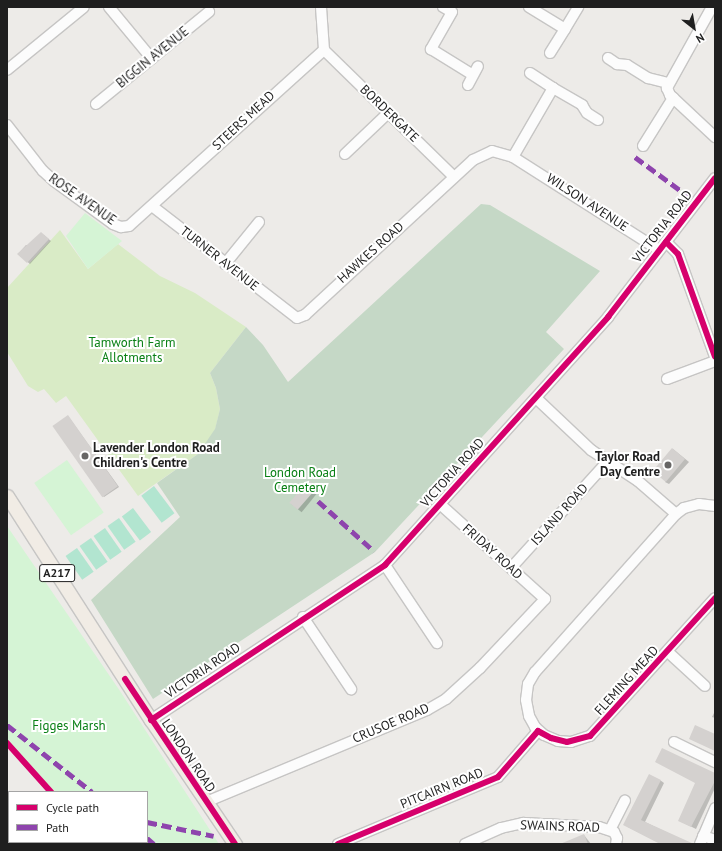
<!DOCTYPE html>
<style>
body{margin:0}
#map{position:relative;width:722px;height:851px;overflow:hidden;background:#edebe8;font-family:"PT Sans",sans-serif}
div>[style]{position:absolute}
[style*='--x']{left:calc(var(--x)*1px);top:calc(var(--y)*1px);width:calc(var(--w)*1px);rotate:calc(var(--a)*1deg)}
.grass>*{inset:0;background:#d9ebc6}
.cemetery>*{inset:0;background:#c5d8c6}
.park>*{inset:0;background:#d5f4d5;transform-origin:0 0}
.pitch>*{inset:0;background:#b2e5d0;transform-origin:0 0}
.shadow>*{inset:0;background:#0003;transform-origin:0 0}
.building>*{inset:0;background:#d4d1cf;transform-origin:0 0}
.roads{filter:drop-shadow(1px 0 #c6c5c4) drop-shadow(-1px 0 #c6c5c4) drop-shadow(0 1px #c6c5c4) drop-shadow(0 -1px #c6c5c4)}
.minor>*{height:10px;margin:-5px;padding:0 5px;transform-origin:5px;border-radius:5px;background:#fcfcfc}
.major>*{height:13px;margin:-6.5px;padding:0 6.5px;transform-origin:6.5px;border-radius:6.5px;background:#f1ece5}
.quiet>*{height:5px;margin-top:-2.5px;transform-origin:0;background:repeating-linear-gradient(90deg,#8e44ad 0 10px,transparent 0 15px)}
.cycleway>*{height:6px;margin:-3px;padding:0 3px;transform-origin:3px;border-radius:3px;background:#d6006c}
.dots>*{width:11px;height:11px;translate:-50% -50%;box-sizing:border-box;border:2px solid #fff;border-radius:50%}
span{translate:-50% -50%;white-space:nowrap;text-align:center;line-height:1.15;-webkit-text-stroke:4px #fff;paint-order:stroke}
.shield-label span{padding:1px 3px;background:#fff;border:1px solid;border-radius:3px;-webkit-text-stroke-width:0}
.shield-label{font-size:12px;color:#1f1f1f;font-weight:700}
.street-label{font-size:13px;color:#1f1f1f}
.park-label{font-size:13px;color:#098015}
.poi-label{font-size:13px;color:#1f1f1f;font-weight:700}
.left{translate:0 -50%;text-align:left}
.right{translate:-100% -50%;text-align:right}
.frame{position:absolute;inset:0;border:8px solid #1f1f1f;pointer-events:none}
.legend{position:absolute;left:8px;top:791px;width:140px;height:52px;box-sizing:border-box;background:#fff;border:1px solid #a5a5a5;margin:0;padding:5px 7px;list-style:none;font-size:12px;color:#1f1f1f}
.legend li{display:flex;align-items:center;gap:8px;height:20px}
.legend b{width:20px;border:1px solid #a5a5a5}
.north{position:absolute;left:674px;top:8px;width:40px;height:40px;-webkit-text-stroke:3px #fff;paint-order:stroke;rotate:149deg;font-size:11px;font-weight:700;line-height:16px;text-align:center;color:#1f1f1f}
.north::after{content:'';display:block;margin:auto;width:14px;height:18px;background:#1f1f1f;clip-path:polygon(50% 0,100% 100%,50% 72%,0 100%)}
</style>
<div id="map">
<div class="grass">
<div style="clip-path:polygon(60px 230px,88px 269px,118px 244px,160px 276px,195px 293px,246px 327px,210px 373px,216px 388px,220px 409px,215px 430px,206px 445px,198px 454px,138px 496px,66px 396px,56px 403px,44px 389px,38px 392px,28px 386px,7px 352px,7px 288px)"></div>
</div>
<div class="cemetery">
<div style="clip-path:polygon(481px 204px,490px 205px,600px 271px,546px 332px,564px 349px,375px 552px,153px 699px,91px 600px,180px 517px,157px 483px,198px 454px,215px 429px,220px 409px,216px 388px,210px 373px,246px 327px,263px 345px,288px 382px)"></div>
</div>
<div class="park">
<div style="clip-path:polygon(85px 213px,122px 241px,88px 269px,66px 236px)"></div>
<div style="left:67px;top:460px;width:64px;height:40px;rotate:55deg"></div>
<div style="clip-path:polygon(7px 526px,120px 691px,219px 844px,95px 844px,93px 842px,147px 842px,147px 792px,47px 792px,7px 747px)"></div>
</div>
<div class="pitch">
<div style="left:154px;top:486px;width:34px;height:16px;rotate:53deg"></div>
<div style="left:133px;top:508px;width:30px;height:14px;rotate:53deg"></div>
<div style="left:119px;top:518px;width:29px;height:14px;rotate:55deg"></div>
<div style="left:105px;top:528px;width:29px;height:14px;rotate:55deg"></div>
<div style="left:91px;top:538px;width:29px;height:14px;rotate:55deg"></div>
<div style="left:77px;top:548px;width:29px;height:14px;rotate:55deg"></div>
</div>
<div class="shadow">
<div style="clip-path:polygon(44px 235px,51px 241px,30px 264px,18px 254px,26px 245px,29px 246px)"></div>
<div style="clip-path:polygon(68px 416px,119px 487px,104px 497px,103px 496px)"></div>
<div style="clip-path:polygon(673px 449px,689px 462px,669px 484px,665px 482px)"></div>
<div style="left:309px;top:481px;width:14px;height:29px;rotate:39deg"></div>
<div style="clip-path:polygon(715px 711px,715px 718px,712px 717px)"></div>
<div style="clip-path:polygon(715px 774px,715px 788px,696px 829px,684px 823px)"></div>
<div style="clip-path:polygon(660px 780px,664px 783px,645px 822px,691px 844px,662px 844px,628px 827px)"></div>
<div style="clip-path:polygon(584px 835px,591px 844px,573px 844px)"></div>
</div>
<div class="building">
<div style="clip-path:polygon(41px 232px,49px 239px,27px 263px,17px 254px)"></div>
<div style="left:68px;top:415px;width:87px;height:19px;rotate:55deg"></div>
<div style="left:672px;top:448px;width:17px;height:30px;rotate:40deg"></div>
<div style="left:309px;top:480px;width:11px;height:30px;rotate:41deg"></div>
<div style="clip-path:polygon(695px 725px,715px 734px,715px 751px,689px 739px)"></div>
<div style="clip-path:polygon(662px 748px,715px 773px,715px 781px,691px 827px,678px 821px,695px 783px,655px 762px)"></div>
<div style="clip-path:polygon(649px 774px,661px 780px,641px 820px,694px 844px,660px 844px,623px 825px)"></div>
<div style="clip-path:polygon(584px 834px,588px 844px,560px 844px)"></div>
</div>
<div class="roads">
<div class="minor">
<div style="--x:109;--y:7;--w:67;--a:50.4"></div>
<div style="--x:443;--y:7;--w:10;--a:29"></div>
<div style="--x:452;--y:12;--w:43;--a:119.6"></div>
<div style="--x:431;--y:49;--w:49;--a:31.8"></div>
<div style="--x:529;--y:7;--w:42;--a:31.4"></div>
<div style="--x:565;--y:29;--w:26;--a:-59"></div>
<div style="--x:712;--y:7;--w:93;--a:119.1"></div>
<div style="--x:667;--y:88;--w:8;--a:67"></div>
<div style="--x:670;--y:95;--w:62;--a:43"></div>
<div style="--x:324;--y:50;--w:182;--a:44.3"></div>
<div style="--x:550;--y:53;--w:28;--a:-58"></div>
<div style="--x:608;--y:58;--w:11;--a:34"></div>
<div style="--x:617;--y:64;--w:10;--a:6"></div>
<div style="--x:627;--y:65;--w:25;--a:32"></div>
<div style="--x:648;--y:78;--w:21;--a:14"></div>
<div style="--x:7;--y:70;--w:99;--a:-39.3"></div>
<div style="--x:530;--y:73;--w:27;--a:33"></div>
<div style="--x:468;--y:85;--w:21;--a:-62"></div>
<div style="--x:96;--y:104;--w:146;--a:-39.2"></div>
<div style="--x:7;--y:125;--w:58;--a:52"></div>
<div style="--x:43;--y:171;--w:15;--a:42"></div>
<div style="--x:54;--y:181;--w:73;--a:36.1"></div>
<div style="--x:113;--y:224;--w:9;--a:21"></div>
<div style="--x:121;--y:227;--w:8;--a:-7"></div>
<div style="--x:129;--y:226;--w:263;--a:-42.1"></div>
<div style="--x:324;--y:50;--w:43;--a:-94"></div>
<div style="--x:643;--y:146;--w:57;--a:-58"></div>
<div style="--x:345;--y:154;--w:59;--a:-43.6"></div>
<div style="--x:513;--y:157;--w:80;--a:-59.9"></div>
<div style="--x:553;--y:88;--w:34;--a:30"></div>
<div style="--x:582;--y:105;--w:9;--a:58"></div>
<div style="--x:587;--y:113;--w:13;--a:32"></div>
<div style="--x:152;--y:206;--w:183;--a:37.7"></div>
<div style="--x:297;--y:318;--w:9;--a:-21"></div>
<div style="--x:305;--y:315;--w:229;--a:-42.7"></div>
<div style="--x:473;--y:160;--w:21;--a:-25"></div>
<div style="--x:492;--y:151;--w:22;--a:16"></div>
<div style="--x:513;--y:157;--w:173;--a:32.5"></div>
<div style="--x:666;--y:242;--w:17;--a:45"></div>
<div style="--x:678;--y:254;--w:109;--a:70.2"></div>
<div style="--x:225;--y:264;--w:54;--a:-51"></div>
<div style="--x:667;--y:379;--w:51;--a:-20.6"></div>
<div style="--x:536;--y:398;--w:76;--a:43.4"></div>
<div style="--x:591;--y:450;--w:56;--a:33.4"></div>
<div style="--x:638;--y:481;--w:50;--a:41"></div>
<div style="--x:715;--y:506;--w:16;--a:-173"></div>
<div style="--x:699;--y:504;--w:16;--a:165"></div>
<div style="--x:684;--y:508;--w:10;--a:143"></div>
<div style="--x:676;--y:514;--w:212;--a:131.7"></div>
<div style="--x:535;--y:672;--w:14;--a:120"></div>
<div style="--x:528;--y:684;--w:16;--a:97"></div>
<div style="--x:526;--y:700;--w:16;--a:79"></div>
<div style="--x:529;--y:716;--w:13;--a:61"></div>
<div style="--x:535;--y:727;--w:12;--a:42"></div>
<div style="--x:544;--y:735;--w:15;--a:23"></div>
<div style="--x:558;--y:741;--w:13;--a:4"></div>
<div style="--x:571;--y:742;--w:20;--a:-18"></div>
<div style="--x:590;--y:736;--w:186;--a:-47.8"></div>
<div style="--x:385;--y:565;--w:94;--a:56.3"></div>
<div style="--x:511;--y:568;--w:144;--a:-47.8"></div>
<div style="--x:303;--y:617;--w:87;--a:56.3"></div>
<div style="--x:668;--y:652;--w:50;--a:42.6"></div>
<div style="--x:151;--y:720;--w:281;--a:-33.5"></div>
<div style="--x:385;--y:565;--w:334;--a:-48"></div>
<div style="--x:608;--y:317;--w:175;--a:-52.4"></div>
<div style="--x:674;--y:742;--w:46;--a:26"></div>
<div style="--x:206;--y:802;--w:239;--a:-22.6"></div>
<div style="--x:427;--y:710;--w:22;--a:-30"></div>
<div style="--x:446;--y:699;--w:46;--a:-42.4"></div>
<div style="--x:480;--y:668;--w:95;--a:-46.7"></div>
<div style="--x:545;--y:599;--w:142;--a:-137.9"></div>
<div style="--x:7;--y:821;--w:2;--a:0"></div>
<div style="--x:610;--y:830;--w:33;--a:-63"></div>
<div style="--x:703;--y:836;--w:13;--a:18"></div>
<div style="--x:13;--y:844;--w:2;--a:-90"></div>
<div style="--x:338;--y:844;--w:173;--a:-22.7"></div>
<div style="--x:498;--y:777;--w:61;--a:-49"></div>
<div style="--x:465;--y:844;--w:39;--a:-24"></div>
<div style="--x:501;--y:828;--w:23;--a:-13"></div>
<div style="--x:523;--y:823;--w:76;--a:3"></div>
<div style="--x:599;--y:827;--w:16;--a:18"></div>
<div style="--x:614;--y:832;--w:7;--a:63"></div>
<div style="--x:617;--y:838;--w:6;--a:99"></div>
<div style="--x:700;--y:844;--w:39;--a:-67"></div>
</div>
<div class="major">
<div style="--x:7;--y:496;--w:266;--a:57.3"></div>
<div style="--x:151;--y:720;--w:150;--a:55.9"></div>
</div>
</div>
<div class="quiet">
<div style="--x:635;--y:157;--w:76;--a:36.4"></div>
<div style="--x:318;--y:501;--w:75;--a:41.8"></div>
<div style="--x:7;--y:725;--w:108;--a:38.2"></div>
<div style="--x:147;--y:822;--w:68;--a:11.8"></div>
<div style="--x:147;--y:838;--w:9;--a:41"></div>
</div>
<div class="cycleway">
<div style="--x:666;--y:242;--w:17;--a:45"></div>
<div style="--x:678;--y:254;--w:109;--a:70.2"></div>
<div style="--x:125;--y:679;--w:198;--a:56.3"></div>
<div style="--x:151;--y:720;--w:281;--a:-33.5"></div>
<div style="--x:385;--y:565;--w:334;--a:-48"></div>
<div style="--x:608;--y:317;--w:175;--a:-52.4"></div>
<div style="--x:7;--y:743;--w:66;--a:48.1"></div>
<div style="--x:338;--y:844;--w:173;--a:-22.7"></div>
<div style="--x:498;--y:777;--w:61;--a:-49"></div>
<div style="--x:538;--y:731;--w:15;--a:28"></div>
<div style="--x:551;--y:738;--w:16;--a:14"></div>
<div style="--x:567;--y:742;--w:24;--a:-15"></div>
<div style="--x:590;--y:736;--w:186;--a:-47.8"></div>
</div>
<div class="dots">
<div style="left:85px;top:456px;background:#676665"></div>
<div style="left:668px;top:465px;background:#676665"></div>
</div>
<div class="shield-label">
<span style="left:57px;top:573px">A217</span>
</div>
<div class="street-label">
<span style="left:153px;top:58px;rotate:-39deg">BIGGIN AVENUE</span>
<span style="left:389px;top:114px;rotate:44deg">BORDERGATE</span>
<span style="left:244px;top:121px;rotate:-43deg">STEERS MEAD</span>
<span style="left:82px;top:200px;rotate:35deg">ROSE AVENUE</span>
<span style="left:587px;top:203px;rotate:33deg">WILSON AVENUE</span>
<span style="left:663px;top:227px;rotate:-52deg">VICTORIA ROAD</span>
<span style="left:371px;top:253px;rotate:-42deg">HAWKES ROAD</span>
<span style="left:219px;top:259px;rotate:38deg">TURNER AVENUE</span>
<span style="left:453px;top:473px;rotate:-48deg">VICTORIA ROAD</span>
<span style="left:560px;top:515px;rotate:-48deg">ISLAND ROAD</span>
<span style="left:492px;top:552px;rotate:42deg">FRIDAY ROAD</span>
<span style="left:203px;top:671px;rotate:-34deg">VICTORIA ROAD</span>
<span style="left:627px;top:681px;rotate:-48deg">FLEMING MEAD</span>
<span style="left:391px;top:724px;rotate:-23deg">CRUSOE ROAD</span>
<span style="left:188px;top:756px;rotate:56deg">LONDON ROAD</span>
<span style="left:442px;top:789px;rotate:-22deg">PITCAIRN ROAD</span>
<span style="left:560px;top:827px;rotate:2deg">SWAINS ROAD</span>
</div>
<div class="park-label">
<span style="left:132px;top:351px">Tamworth Farm<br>Allotments</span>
<span style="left:300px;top:481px">London Road<br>Cemetery</span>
<span style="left:69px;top:726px">Figges Marsh</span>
</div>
<div class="poi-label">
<span class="left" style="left:93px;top:456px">Lavender London Road<br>Children's Centre</span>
<span class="right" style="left:660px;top:465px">Taylor Road<br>Day Centre</span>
</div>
<div class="frame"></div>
<ul class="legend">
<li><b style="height:5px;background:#d6006c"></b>Cycle path</li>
<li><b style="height:5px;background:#8e44ad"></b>Path</li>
</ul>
<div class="north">N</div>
</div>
